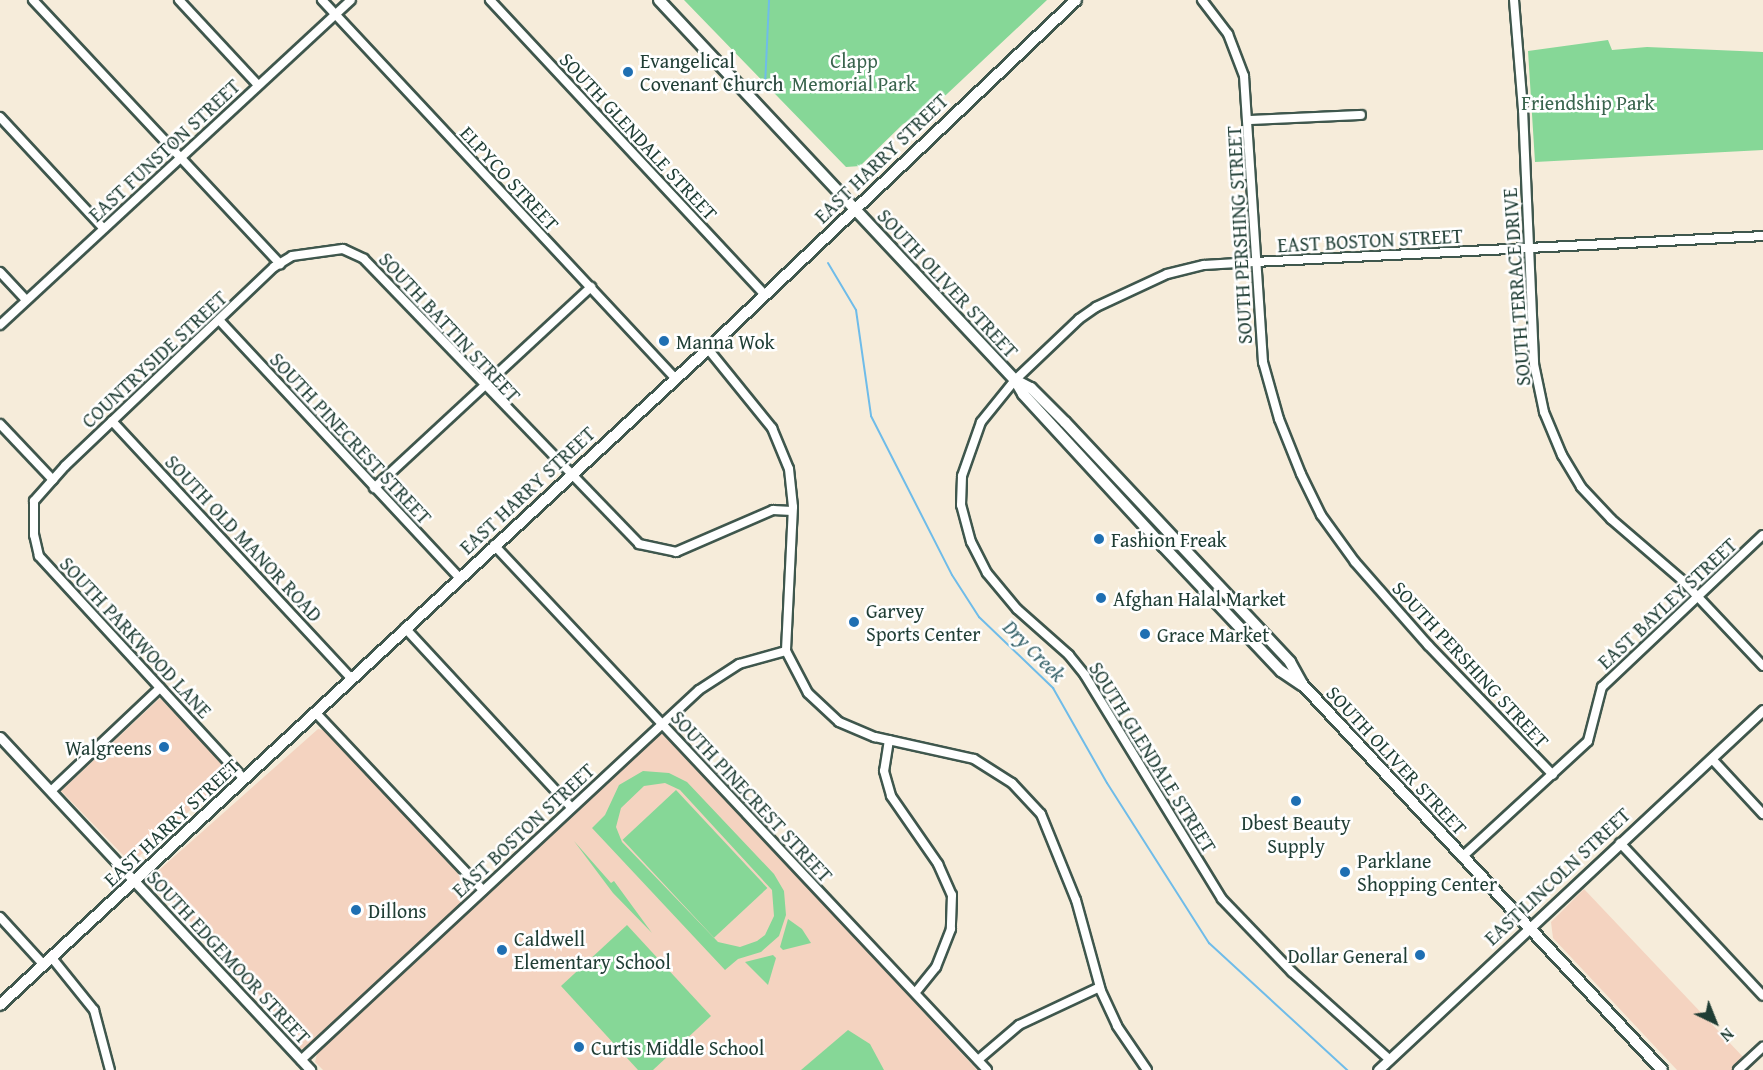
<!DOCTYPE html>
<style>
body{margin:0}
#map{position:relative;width:1763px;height:1070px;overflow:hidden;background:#f6ecda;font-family:"Gentium Book Plus",serif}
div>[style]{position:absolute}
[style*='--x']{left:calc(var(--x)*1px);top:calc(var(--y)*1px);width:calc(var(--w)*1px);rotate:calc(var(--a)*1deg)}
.built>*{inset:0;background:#f4d3c0}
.green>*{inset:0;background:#86d797;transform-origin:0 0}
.stream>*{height:2px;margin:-1px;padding:0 1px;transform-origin:1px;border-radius:1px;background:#6fbce9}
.roads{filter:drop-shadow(2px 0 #3f574d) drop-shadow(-2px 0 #3f574d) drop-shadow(0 2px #3f574d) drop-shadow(0 -2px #3f574d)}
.minor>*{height:8px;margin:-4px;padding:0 4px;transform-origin:4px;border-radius:4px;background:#fff}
.tertiary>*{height:9px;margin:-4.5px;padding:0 4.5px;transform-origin:4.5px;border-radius:4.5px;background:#fff}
.secondary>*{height:10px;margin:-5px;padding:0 5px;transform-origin:5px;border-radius:5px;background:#fff}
.dots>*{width:16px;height:16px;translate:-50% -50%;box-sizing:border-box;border:3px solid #fff;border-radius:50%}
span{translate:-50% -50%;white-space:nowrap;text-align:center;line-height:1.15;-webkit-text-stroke:5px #fff;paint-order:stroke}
.poi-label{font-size:20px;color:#1f3d34}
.left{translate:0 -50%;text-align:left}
.right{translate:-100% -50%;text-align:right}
.park-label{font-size:20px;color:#39644d}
.street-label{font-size:20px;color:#1f3d34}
.water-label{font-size:21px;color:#37636a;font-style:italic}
.north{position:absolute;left:1685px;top:992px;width:60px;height:60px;-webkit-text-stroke:4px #fff;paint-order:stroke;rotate:137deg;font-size:16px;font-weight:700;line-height:24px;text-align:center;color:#1f3d34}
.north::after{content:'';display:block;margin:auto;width:21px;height:27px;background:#1f3d34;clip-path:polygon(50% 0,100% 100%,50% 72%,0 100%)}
</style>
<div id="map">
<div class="built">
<div style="clip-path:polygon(160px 698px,227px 768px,228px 776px,135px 860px,124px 856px,61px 791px)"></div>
<div style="clip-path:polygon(318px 729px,328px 731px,474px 891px,308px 1047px,301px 1049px,155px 880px,158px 871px)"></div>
<div style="clip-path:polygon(660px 734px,665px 734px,977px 1070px,323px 1070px,315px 1062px,318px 1050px)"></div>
<div style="clip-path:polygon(1584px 889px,1744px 1058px,1732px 1070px,1677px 1070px,1553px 938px,1551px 922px)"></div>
</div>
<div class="green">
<div style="clip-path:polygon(684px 0,1047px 0,931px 109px,903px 124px,860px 166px,846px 167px)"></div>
<div style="clip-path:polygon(1608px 40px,1612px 50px,1647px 47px,1763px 52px,1763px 150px,1535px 162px,1528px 51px)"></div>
<div style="clip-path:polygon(evenodd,643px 771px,669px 773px,687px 782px,774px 874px,784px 891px,786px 915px,779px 936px,761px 952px,738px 959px,725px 970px,592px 828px,605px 815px,619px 785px,643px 771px,665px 783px,680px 790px,772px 890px,774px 916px,765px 935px,757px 941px,740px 947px,718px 942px,622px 842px,616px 827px,621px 808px,644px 786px,665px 783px)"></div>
<div style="left:676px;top:790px;width:134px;height:73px;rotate:47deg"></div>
<div style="clip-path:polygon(574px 841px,611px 883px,614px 881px,652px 933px,613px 893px)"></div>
<div style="clip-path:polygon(788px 919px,802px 929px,811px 943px,783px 950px,780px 947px)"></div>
<div style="clip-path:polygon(627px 925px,711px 1016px,653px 1070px,638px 1070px,561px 986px)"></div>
<div style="clip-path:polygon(773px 955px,776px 958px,768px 985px,745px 962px)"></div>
<div style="clip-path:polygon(848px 1030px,870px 1044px,884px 1070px,801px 1070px)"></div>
</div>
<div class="stream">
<div style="--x:765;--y:86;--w:86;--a:-87.3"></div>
<div style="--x:828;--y:263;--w:55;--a:59.2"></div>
<div style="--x:856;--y:310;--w:107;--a:81.9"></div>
<div style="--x:871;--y:416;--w:178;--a:63"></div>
<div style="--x:952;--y:575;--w:50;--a:57.3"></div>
<div style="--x:979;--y:617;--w:103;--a:43.8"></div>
<div style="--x:1053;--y:688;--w:109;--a:60.4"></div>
<div style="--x:1107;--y:783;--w:190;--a:57.5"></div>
<div style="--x:1209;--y:943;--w:188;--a:42.6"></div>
</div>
<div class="roads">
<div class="minor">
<div style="--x:33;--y:0;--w:362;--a:46.9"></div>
<div style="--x:179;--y:0;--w:116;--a:47.1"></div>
<div style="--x:322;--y:0;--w:517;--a:46.96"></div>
<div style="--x:490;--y:0;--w:403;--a:47"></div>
<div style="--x:1202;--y:0;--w:43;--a:52.6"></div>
<div style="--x:1228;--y:34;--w:45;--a:69.1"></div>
<div style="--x:1244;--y:76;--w:287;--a:86.2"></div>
<div style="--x:1263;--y:362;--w:59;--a:74.3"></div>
<div style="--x:1279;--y:419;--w:59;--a:68.2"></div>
<div style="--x:1301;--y:474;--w:46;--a:64"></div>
<div style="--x:1321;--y:515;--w:58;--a:54.1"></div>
<div style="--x:1355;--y:562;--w:111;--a:48.7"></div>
<div style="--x:1428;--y:645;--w:180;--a:46.1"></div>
<div style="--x:1514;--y:0;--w:109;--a:85.3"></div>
<div style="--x:1523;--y:109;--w:255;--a:87.5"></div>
<div style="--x:1534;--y:364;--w:49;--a:78.2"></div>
<div style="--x:1544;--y:412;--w:47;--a:67.3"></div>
<div style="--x:1562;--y:455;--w:37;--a:59"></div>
<div style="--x:1581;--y:487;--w:44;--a:46.8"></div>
<div style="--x:1611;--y:519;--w:94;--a:40.7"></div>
<div style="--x:1682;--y:580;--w:118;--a:46.7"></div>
<div style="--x:0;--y:117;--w:151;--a:47.1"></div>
<div style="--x:1249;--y:120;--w:112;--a:-2.6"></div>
<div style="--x:0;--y:272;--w:38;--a:47"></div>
<div style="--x:220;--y:321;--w:350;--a:47"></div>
<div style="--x:0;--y:325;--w:478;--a:-42.8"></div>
<div style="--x:708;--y:349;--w:102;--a:51"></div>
<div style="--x:772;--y:428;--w:44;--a:67.5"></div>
<div style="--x:789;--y:469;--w:38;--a:84"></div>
<div style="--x:793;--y:507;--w:144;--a:92.8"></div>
<div style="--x:786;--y:651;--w:47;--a:62.4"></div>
<div style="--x:808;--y:693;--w:42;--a:43.1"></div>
<div style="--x:839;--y:722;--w:39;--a:23"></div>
<div style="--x:875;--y:737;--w:101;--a:12.5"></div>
<div style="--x:974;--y:759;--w:45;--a:32.3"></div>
<div style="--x:1012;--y:783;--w:42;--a:46.9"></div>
<div style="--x:1041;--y:814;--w:93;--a:67.9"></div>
<div style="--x:1076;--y:900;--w:94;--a:74.6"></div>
<div style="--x:1101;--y:991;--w:38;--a:65"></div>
<div style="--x:1117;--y:1026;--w:53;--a:55.7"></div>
<div style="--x:112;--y:421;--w:351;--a:47.1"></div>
<div style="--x:0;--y:424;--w:77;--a:46.6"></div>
<div style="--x:374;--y:488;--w:296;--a:-42.8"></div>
<div style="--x:494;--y:545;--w:720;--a:46.8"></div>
<div style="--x:405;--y:628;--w:244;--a:47.2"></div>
<div style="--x:315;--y:712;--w:245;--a:46.7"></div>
<div style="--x:889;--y:740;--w:31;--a:99"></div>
<div style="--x:884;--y:771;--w:26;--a:74"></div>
<div style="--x:891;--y:796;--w:83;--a:55.3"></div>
<div style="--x:938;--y:864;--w:34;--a:66"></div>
<div style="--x:952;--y:895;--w:34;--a:92"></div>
<div style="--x:951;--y:929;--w:41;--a:111.5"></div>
<div style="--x:936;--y:967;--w:33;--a:129"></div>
<div style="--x:1712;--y:759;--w:75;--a:47.2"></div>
<div style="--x:244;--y:779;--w:303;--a:-132.6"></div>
<div style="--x:39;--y:556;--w:22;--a:-103"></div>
<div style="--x:34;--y:535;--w:34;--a:-90"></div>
<div style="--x:34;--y:501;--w:47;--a:-48.5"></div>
<div style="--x:65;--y:466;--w:289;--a:-43.6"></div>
<div style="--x:274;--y:267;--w:21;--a:-31"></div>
<div style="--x:292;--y:256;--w:51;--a:-7.8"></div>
<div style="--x:343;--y:249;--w:23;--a:25"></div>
<div style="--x:364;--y:259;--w:396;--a:46"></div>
<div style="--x:639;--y:544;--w:38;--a:12"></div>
<div style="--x:676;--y:552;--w:106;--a:-23.4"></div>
<div style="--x:773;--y:510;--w:19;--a:3"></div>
<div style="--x:51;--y:791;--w:150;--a:-43.4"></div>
<div style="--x:1620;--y:843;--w:209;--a:46.9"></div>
<div style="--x:1462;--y:857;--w:171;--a:-42.6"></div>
<div style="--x:1588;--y:741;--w:56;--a:-75.5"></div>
<div style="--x:1602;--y:687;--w:221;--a:-43.4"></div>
<div style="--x:0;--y:917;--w:65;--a:47.5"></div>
<div style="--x:52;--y:958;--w:67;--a:51.1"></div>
<div style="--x:94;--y:1010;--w:62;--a:75.1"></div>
<div style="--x:1389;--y:1059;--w:130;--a:-138.1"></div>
<div style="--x:1292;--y:972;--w:101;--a:-133.8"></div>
<div style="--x:1222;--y:899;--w:263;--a:-121.5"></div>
<div style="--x:1085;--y:675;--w:26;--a:-129"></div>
<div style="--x:1069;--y:655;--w:69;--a:-138.5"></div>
<div style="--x:1017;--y:609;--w:47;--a:-129.8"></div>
<div style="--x:987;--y:573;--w:35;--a:-117"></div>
<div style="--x:971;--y:542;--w:38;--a:-105"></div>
<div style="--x:961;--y:505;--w:29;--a:-88"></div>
<div style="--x:962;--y:476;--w:57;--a:-70.6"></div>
<div style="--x:981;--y:422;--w:54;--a:-51"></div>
<div style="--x:1015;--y:380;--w:88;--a:-43.6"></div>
<div style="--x:1079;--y:319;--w:21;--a:-35"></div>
<div style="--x:1096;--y:307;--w:78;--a:-24.9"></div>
<div style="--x:1167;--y:274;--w:38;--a:-14"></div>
<div style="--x:1204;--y:265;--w:50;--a:-3.4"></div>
<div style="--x:1254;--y:262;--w:510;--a:-2.92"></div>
<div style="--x:301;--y:1060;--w:543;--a:-42.91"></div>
<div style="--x:699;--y:690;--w:48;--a:-33"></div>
<div style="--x:739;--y:664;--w:49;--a:-15.5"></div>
<div style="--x:978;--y:1060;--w:54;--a:-40.5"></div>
<div style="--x:1019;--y:1025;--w:89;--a:-25.1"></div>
<div style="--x:1738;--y:1070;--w:34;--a:-43"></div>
</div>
<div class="tertiary">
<div style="--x:0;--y:737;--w:455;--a:47"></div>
<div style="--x:1378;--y:1070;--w:527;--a:-43.08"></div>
</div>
<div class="secondary">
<div style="--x:659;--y:0;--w:521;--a:46.87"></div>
<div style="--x:1015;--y:380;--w:16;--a:60"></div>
<div style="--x:1023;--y:394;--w:207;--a:47.4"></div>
<div style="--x:1163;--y:546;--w:172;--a:46.7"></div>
<div style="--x:1281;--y:671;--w:25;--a:34"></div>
<div style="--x:1015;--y:380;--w:18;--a:27"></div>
<div style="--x:1031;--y:388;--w:48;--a:45"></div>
<div style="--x:1065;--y:422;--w:329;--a:46.8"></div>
<div style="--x:1290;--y:662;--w:26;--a:61"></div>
<div style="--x:1303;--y:685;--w:526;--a:47"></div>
<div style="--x:0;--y:1005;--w:965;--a:-42.82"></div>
<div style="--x:708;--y:349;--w:507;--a:-43.48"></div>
</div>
</div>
<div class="dots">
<div style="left:628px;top:72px;background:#1f6fb2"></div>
<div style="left:664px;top:341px;background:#1f6fb2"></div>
<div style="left:1099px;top:539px;background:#1f6fb2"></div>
<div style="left:1101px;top:598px;background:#1f6fb2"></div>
<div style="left:854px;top:622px;background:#1f6fb2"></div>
<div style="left:1145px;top:634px;background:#1f6fb2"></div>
<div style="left:164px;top:747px;background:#1f6fb2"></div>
<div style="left:1296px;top:801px;background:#1f6fb2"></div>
<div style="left:1345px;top:872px;background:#1f6fb2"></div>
<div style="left:356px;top:910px;background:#1f6fb2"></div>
<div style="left:502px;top:950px;background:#1f6fb2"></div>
<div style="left:1420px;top:955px;background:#1f6fb2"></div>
<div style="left:579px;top:1047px;background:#1f6fb2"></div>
</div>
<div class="poi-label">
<span class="left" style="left:640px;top:72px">Evangelical<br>Covenant Church</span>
<span class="left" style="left:676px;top:341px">Manna Wok</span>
<span class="left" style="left:1111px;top:539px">Fashion Freak</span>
<span class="left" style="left:1113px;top:598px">Afghan Halal Market</span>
<span class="left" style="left:866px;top:622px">Garvey<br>Sports Center</span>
<span class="left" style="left:1157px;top:634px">Grace Market</span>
<span class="right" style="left:152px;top:747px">Walgreens</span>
<span style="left:1296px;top:834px">Dbest Beauty<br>Supply</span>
<span class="left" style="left:1357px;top:872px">Parklane<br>Shopping Center</span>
<span class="left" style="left:368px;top:910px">Dillons</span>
<span class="left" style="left:514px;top:950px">Caldwell<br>Elementary School</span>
<span class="right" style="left:1408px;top:955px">Dollar General</span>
<span class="left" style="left:591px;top:1047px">Curtis Middle School</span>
</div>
<div class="park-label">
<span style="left:854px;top:72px">Clapp<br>Memorial Park</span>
<span style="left:1588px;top:102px">Friendship Park</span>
</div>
<div class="street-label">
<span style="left:639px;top:136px;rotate:47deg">SOUTH GLENDALE STREET</span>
<span style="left:164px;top:150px;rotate:-43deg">EAST FUNSTON STREET</span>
<span style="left:881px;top:158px;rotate:-44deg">EAST HARRY STREET</span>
<span style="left:510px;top:178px;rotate:47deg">ELPYCO STREET</span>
<span style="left:1239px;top:235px;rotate:-93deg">SOUTH PERSHING STREET</span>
<span style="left:1370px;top:240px;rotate:-3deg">EAST BOSTON STREET</span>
<span style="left:948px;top:283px;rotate:47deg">SOUTH OLIVER STREET</span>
<span style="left:1516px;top:287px;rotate:-94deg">SOUTH TERRACE DRIVE</span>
<span style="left:450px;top:327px;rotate:47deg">SOUTH BATTIN STREET</span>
<span style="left:154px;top:359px;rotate:-43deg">COUNTRYSIDE STREET</span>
<span style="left:351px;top:438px;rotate:47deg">SOUTH PINECREST STREET</span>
<span style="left:527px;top:490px;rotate:-43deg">EAST HARRY STREET</span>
<span style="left:244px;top:538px;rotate:47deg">SOUTH OLD MANOR ROAD</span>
<span style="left:1667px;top:603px;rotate:-43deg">EAST BAYLEY STREET</span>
<span style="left:136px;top:637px;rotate:47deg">SOUTH PARKWOOD LANE</span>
<span style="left:1471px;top:664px;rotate:47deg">SOUTH PERSHING STREET</span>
<span style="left:1153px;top:757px;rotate:58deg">SOUTH GLENDALE STREET</span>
<span style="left:1397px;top:760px;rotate:47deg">SOUTH OLIVER STREET</span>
<span style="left:752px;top:796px;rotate:47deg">SOUTH PINECREST STREET</span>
<span style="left:171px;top:822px;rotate:-43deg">EAST HARRY STREET</span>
<span style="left:523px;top:830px;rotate:-43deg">EAST BOSTON STREET</span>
<span style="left:1557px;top:876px;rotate:-43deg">EAST LINCOLN STREET</span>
<span style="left:229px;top:957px;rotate:47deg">SOUTH EDGEMOOR STREET</span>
</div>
<div class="water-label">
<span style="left:1034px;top:651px;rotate:45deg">Dry Creek</span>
</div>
<div class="north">N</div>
</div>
